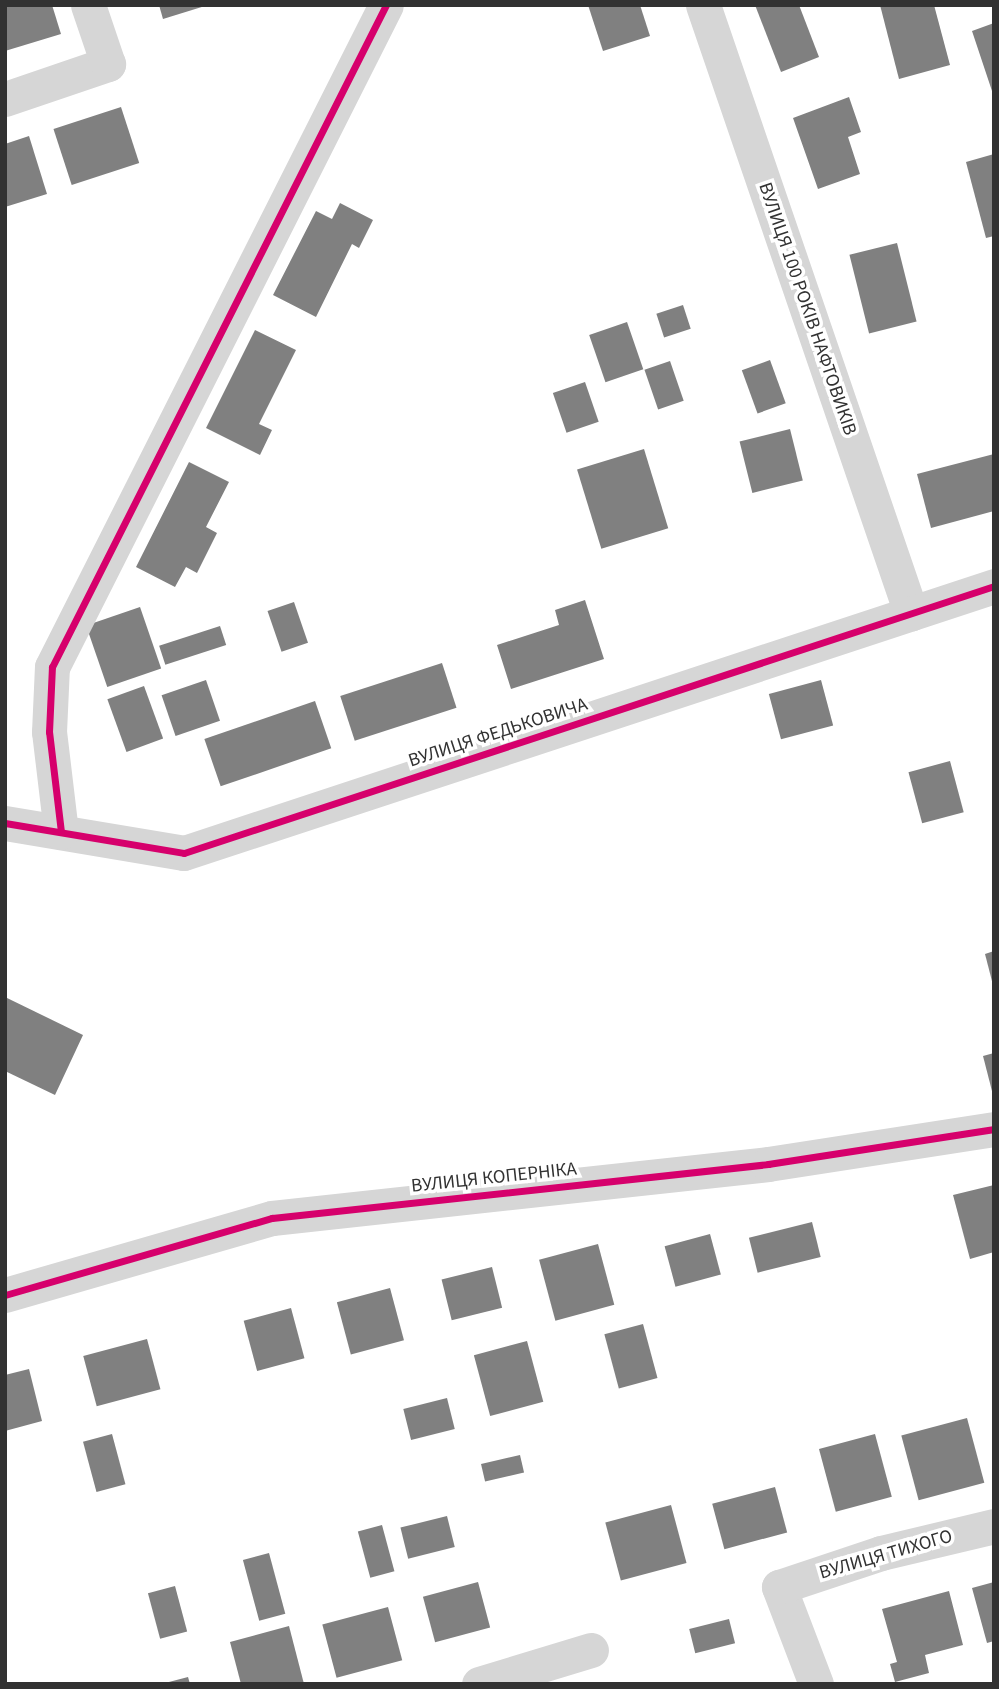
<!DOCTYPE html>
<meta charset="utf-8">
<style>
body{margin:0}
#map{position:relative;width:999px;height:1689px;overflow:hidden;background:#fff;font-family:"Source Sans 3",sans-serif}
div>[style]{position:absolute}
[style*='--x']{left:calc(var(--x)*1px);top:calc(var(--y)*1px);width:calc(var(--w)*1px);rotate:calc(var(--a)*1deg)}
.building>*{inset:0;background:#808080;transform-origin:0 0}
.minor>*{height:35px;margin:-17.5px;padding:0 17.5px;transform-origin:17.5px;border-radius:17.5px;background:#d6d6d6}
.cycleway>*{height:7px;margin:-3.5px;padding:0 3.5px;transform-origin:3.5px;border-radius:3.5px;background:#d6006c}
span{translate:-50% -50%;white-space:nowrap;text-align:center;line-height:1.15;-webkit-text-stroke:7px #fff;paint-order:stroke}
.street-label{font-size:19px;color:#323232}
.frame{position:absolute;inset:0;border:7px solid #323232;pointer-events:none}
</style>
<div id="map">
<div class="building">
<div style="clip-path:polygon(5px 5px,52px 5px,61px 34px,5px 51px)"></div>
<div style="clip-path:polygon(159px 5px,204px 5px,205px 6px,163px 19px)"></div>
<div style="clip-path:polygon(588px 5px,640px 5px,650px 36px,603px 51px)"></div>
<div style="clip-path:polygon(755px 5px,799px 5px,819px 57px,781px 72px)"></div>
<div style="clip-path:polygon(880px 5px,934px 5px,950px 65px,899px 79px)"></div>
<div style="clip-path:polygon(994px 23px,994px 94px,993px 94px,972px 31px)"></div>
<div style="clip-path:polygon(849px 97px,861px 132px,848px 137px,860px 174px,818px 189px,793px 118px)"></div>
<div style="left:121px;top:107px;width:59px;height:71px;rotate:72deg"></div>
<div style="clip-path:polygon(29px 136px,47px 194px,5px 207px,5px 144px)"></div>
<div style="clip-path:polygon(994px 154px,994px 236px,986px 238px,966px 162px)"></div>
<div style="clip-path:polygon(340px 203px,373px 220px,359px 248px,352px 244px,316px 317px,273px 295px,316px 211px,332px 219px)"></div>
<div style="left:897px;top:243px;width:81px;height:49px;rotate:76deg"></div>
<div style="left:683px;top:305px;width:25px;height:28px;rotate:72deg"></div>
<div style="left:627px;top:322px;width:50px;height:40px;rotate:71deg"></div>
<div style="clip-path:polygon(255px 330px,296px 350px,259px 424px,272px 430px,260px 455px,206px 428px)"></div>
<div style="left:770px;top:360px;width:46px;height:30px;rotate:70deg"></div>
<div style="left:670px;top:361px;width:42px;height:27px;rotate:71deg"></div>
<div style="left:585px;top:382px;width:42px;height:34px;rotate:71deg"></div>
<div style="left:790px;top:429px;width:53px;height:52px;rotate:76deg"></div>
<div style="left:644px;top:449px;width:83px;height:70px;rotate:73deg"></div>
<div style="clip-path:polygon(994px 454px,994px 511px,931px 528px,917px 474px)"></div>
<div style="clip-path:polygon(189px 462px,229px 482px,206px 527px,217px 533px,197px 573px,186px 567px,175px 587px,136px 567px)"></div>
<div style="clip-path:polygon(585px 600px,604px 659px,511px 689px,497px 645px,559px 625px,555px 610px)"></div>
<div style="left:294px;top:602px;width:43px;height:28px;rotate:71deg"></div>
<div style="left:140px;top:607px;width:65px;height:57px;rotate:71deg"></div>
<div style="left:220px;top:626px;width:20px;height:64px;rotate:72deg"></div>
<div style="left:442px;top:663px;width:47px;height:107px;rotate:72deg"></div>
<div style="left:206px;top:680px;width:43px;height:47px;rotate:71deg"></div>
<div style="left:821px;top:680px;width:47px;height:54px;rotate:75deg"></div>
<div style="left:144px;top:686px;width:56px;height:39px;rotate:70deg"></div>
<div style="left:315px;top:701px;width:50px;height:117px;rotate:71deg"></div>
<div style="left:950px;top:761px;width:53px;height:43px;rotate:75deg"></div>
<div style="clip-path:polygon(994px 951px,994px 985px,993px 985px,985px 954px)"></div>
<div style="clip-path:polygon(5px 997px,83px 1035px,55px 1095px,5px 1071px)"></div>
<div style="clip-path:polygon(994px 1053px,994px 1095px,993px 1095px,983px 1056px)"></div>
<div style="clip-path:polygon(994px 1185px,994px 1252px,970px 1259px,953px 1195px)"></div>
<div style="left:812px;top:1222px;width:36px;height:65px;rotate:76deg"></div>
<div style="left:710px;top:1234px;width:42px;height:47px;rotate:75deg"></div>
<div style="left:598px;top:1244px;width:63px;height:61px;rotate:75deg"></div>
<div style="left:492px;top:1267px;width:42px;height:52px;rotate:76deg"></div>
<div style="left:390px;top:1288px;width:54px;height:55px;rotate:75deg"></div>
<div style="left:291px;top:1308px;width:52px;height:49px;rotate:75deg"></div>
<div style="left:643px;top:1324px;width:56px;height:40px;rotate:75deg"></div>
<div style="left:147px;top:1339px;width:52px;height:66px;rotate:75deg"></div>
<div style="left:527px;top:1341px;width:63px;height:55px;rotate:75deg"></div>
<div style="clip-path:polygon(29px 1369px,42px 1421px,5px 1431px,5px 1375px)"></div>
<div style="left:447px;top:1398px;width:32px;height:45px;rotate:76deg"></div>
<div style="left:967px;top:1418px;width:67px;height:68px;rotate:75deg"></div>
<div style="left:112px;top:1434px;width:52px;height:30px;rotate:75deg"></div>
<div style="left:875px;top:1434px;width:65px;height:58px;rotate:75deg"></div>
<div style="left:520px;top:1455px;width:18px;height:40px;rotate:77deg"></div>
<div style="left:775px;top:1487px;width:47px;height:65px;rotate:75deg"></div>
<div style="left:671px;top:1505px;width:60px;height:68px;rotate:75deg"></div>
<div style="left:447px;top:1516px;width:32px;height:48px;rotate:76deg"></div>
<div style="left:382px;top:1525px;width:48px;height:25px;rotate:75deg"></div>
<div style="left:269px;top:1553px;width:63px;height:27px;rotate:75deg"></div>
<div style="left:478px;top:1582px;width:47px;height:57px;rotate:75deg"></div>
<div style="clip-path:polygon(994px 1582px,994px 1641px,987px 1643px,972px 1588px)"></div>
<div style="left:175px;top:1586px;width:47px;height:28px;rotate:75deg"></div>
<div style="clip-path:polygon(949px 1591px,963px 1645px,925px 1655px,929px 1673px,895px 1682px,890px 1664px,897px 1662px,882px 1609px)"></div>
<div style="left:388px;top:1607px;width:55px;height:68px;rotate:75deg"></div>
<div style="left:729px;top:1619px;width:25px;height:41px;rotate:76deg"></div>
<div style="clip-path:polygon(289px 1626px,304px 1684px,241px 1684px,230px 1642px)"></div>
<div style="clip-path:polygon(188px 1677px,190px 1684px,165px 1684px,165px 1683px)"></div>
</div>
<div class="minor">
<div style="--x:703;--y:5;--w:643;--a:71.11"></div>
<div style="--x:5;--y:99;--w:109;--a:-18.8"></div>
<div style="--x:108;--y:64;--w:62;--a:-108.7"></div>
<div style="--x:5;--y:823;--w:181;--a:9.5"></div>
<div style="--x:184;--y:853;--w:853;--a:-18.24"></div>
<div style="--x:61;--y:832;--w:101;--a:-96.8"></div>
<div style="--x:49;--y:732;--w:65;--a:-87.4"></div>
<div style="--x:52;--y:667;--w:741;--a:-63.23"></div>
<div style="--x:5;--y:1295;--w:278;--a:-16.1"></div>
<div style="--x:272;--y:1218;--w:499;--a:-6.2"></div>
<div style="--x:768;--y:1164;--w:229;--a:-8.8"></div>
<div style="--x:479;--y:1684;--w:117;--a:-16.9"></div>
<div style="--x:816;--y:1684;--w:104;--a:-110.9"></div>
<div style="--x:779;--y:1587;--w:108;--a:-18.4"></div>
<div style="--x:881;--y:1553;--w:116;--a:-13.4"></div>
</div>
<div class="cycleway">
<div style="--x:5;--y:823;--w:181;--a:9.5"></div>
<div style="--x:184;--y:853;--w:853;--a:-18.24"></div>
<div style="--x:61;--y:832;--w:101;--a:-96.8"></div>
<div style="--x:49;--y:732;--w:65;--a:-87.4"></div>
<div style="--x:52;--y:667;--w:741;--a:-63.23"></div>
<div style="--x:5;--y:1295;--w:278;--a:-16.1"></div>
<div style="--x:272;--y:1218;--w:499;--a:-6.2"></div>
<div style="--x:768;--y:1164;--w:229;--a:-8.8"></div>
</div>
<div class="street-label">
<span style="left:807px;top:309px;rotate:71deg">ВУЛИЦЯ 100 РОКІВ НАФТОВИКІВ</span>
<span style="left:498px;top:733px;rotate:-18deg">ВУЛИЦЯ ФЕДЬКОВИЧА</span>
<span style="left:494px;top:1178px;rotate:-6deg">ВУЛИЦЯ КОПЕРНІКА</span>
<span style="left:886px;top:1555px;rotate:-16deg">ВУЛИЦЯ ТИХОГО</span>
</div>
<div class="frame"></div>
</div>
